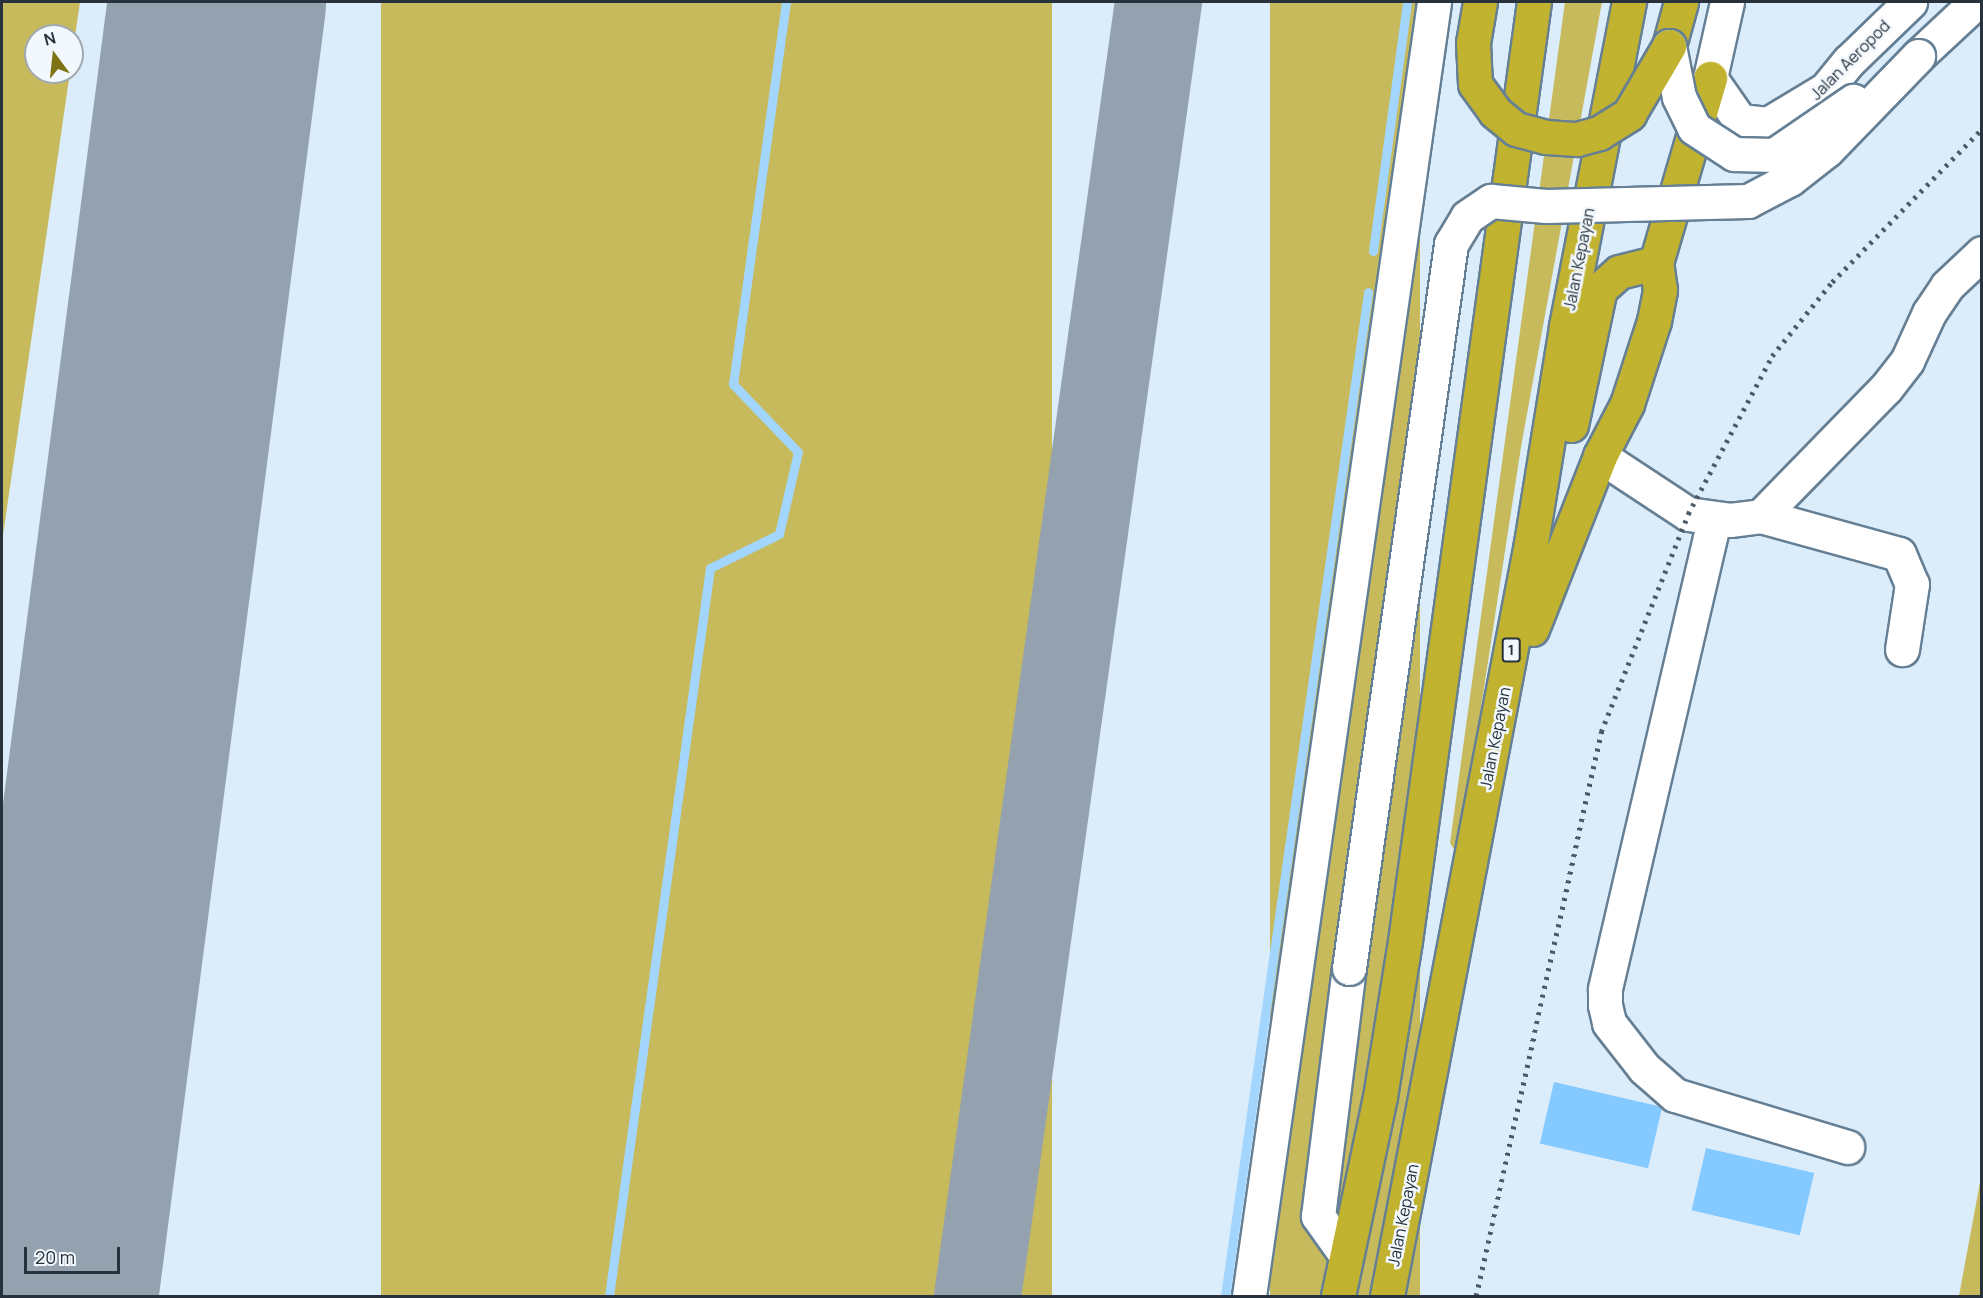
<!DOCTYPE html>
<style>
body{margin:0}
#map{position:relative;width:1983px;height:1298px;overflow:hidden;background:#dbecfb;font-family:Manrope,sans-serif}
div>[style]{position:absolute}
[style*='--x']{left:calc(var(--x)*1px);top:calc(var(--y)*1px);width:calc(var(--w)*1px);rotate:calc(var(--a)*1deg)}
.green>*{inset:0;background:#c6ba5c;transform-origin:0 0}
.stream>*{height:9px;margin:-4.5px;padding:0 4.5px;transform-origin:4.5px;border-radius:4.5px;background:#a3d6ff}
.taxiway>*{height:87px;margin:-43.5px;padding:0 43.5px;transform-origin:43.5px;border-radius:43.5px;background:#94a2b0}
.runway>*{height:218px;margin:-109px;padding:0 109px;transform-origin:109px;border-radius:109px;background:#94a2b0}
.building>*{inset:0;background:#84c9ff;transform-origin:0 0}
.roads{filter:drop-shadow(2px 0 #657f94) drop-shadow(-2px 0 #657f94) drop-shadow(0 2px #657f94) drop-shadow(0 -2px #657f94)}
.minor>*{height:33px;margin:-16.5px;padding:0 16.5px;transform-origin:16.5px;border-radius:16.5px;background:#fff}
.highway>*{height:33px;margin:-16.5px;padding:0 16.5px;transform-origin:16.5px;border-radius:16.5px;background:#c1b22f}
.rail>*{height:4.5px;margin-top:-2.25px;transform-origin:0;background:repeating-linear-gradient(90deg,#4c5964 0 3px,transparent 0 9px)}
.bridges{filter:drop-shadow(2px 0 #657f94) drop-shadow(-2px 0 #657f94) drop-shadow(0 2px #657f94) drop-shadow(0 -2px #657f94)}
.minor-bridge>*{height:33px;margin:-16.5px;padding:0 16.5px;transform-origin:16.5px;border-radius:16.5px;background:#fff}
.highway-bridge>*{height:33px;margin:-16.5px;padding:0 16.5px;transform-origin:16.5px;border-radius:16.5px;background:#c1b22f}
span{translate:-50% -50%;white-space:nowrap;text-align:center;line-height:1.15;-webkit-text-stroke:5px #f2f8fd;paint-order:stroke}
.shield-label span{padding:2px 4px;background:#f2f8fd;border:2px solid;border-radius:4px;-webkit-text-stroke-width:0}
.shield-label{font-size:15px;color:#27323c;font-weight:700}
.street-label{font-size:16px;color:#27323c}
.frame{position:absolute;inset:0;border:3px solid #27323c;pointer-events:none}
.north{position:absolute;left:24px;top:24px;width:60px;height:60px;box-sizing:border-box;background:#f2f8fd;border:2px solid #a1a9b0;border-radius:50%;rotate:345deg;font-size:16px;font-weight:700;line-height:24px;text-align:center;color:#27323c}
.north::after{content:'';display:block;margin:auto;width:21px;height:27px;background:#7e7416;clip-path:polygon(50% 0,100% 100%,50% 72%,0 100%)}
.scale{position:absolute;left:24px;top:1247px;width:96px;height:27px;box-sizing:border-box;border:3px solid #27323c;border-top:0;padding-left:8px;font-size:18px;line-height:21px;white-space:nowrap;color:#27323c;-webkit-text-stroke:4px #f2f8fd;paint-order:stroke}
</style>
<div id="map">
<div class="green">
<div style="clip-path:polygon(2px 2px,80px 2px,72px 57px,72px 36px,36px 36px,36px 72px,70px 72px,2px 542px)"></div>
<div style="left:381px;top:2px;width:671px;height:1307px"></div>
<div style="left:1270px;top:2px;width:150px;height:1307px"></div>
<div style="clip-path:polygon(1565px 2px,1602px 2px,1521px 447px,1460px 844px,1454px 849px,1450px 843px)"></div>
<div style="clip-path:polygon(1981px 1177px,1981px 1296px,1959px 1296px)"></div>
</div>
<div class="stream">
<div style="--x:1373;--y:251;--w:251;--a:-82.2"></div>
<div style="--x:609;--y:1296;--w:735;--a:-82.1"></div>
<div style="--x:710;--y:568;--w:77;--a:-26.2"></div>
<div style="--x:779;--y:534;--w:84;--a:-77"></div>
<div style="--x:798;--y:452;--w:94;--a:-133.7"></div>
<div style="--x:733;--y:384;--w:386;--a:-82.1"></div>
<div style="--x:1225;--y:1296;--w:1014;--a:-81.89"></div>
</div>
<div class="taxiway">
<div style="--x:977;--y:1296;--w:1307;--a:-82.04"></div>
</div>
<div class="runway">
<div style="--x:49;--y:1296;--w:1305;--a:-82.6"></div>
</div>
<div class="building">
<div style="left:1554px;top:1082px;width:111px;height:63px;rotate:13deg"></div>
<div style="left:1706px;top:1148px;width:111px;height:64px;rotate:13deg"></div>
</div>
<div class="roads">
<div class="minor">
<div style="--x:1727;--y:2;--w:78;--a:102.6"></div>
<div style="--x:1710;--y:78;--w:52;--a:55.1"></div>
<div style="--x:1740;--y:121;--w:28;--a:6"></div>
<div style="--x:1768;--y:124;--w:68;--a:-31.1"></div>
<div style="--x:1826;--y:89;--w:36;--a:-51"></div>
<div style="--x:1849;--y:61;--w:85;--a:-44"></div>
<div style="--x:1918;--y:56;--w:79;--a:-43"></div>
<div style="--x:1600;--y:456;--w:105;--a:33.4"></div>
<div style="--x:1688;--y:514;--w:42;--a:8.1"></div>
<div style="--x:1730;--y:520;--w:31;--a:-7"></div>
<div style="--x:1761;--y:516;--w:143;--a:15.4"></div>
<div style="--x:1899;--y:554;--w:33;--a:67"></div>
<div style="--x:1912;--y:584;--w:66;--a:98.7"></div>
<div style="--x:1761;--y:516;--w:179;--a:-45.7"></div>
<div style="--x:1886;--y:388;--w:34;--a:-52"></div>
<div style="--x:1907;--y:361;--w:53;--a:-65.4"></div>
<div style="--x:1929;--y:313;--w:32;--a:-56"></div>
<div style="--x:1947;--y:286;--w:48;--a:-43.3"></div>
<div style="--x:1714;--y:520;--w:482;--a:103.1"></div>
<div style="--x:1605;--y:990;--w:15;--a:90"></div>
<div style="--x:1605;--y:1005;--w:18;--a:77"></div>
<div style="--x:1609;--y:1023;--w:57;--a:52.1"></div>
<div style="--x:1644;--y:1068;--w:41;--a:41.1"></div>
<div style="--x:1675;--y:1095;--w:180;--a:16.8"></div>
<div style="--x:1345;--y:1254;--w:47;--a:-125.4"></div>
<div style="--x:1318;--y:1216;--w:250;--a:-82.9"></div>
<div style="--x:1249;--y:1296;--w:1307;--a:-81.86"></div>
</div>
<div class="highway">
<div style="--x:1669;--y:46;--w:46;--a:-74.7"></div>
<div style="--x:1571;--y:425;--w:139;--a:-78"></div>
<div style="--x:1600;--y:289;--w:25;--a:-42"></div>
<div style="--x:1619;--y:272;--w:38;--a:-14"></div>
<div style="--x:1532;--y:629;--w:186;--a:-68.5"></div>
<div style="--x:1600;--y:456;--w:59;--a:-62.6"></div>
<div style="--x:1627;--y:404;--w:87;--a:-72"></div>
<div style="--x:1654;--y:321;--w:32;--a:-79"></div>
<div style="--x:1660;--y:290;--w:27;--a:-98"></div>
<div style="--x:1656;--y:263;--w:193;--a:-73.7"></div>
<div style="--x:1338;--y:1296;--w:203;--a:-78.1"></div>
<div style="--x:1380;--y:1097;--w:158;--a:-80.9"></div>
<div style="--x:1405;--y:941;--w:948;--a:-82.18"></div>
<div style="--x:1387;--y:1296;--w:767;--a:-79.17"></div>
<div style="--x:1531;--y:543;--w:220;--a:-80.8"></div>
<div style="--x:1566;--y:326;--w:330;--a:-79"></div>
</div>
</div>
<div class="rail">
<div style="--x:1476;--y:1296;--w:578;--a:-77.5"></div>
<div style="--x:1601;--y:732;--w:235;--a:-68.2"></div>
<div style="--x:1688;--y:514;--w:179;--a:-62"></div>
<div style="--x:1772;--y:356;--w:95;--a:-51"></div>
<div style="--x:1832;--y:282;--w:214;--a:-45.6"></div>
</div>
<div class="bridges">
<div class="minor-bridge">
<div style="--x:1669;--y:46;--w:52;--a:78.9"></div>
<div style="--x:1679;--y:97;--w:34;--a:64"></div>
<div style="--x:1694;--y:128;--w:48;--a:33"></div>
<div style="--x:1734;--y:154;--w:40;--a:1.4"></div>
<div style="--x:1774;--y:155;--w:96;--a:-34.4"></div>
<div style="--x:1349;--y:968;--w:731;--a:-81.98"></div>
<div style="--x:1451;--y:244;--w:31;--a:-59"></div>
<div style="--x:1467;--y:217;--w:29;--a:-34"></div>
<div style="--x:1491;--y:201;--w:55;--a:5.2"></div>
<div style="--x:1546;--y:206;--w:202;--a:-1.4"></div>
<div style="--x:1748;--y:201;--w:47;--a:-27.6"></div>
<div style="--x:1790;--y:179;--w:47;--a:-38.1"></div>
<div style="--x:1827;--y:150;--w:131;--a:-45.9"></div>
</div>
<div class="highway-bridge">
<div style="--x:1480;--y:2;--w:42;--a:99.7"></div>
<div style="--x:1473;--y:43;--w:41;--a:87.2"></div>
<div style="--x:1475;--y:84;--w:34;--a:54"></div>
<div style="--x:1495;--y:112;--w:27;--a:39"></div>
<div style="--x:1516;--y:129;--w:31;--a:15"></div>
<div style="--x:1546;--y:137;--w:31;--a:4"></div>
<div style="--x:1577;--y:139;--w:23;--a:-15"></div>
<div style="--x:1599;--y:133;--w:36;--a:-32"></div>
<div style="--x:1629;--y:114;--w:79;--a:-59.5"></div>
</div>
</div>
<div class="shield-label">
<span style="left:1511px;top:650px">1</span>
</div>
<div class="street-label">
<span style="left:1850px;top:60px;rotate:-45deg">Jalan Aeropod</span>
<span style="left:1579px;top:259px;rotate:-79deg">Jalan Kepayan</span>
<span style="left:1495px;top:738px;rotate:-79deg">Jalan Kepayan</span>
<span style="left:1403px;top:1215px;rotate:-79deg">Jalan Kepayan</span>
</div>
<div class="frame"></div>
<div class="north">N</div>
<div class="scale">20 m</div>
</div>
